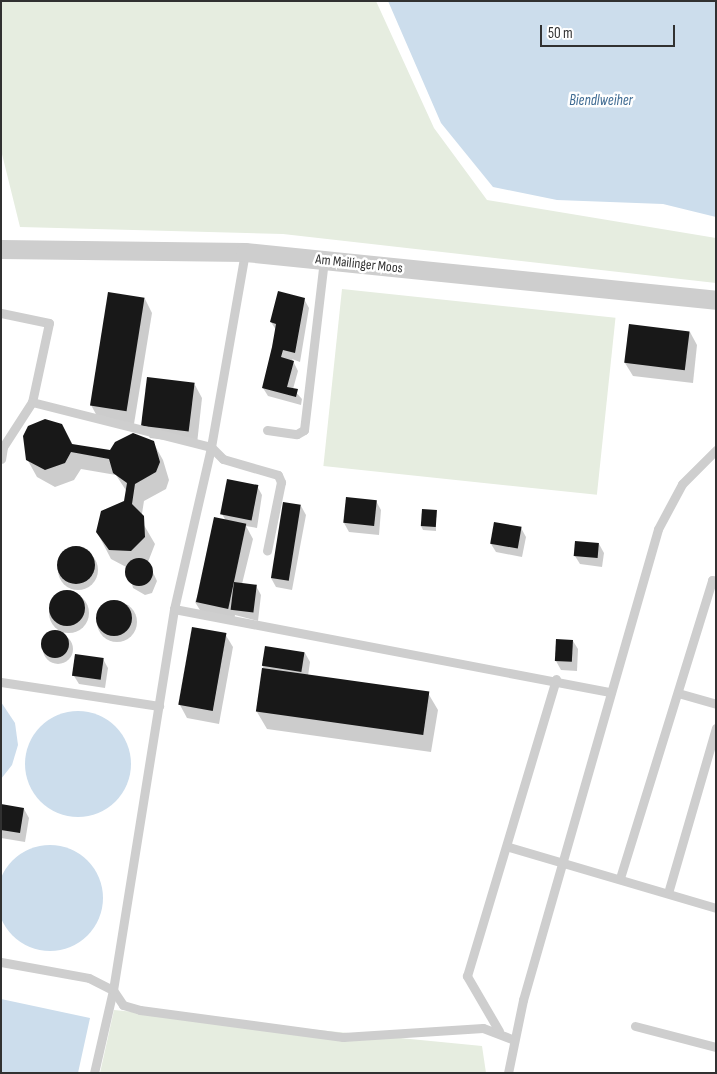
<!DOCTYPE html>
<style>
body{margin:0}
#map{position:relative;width:717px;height:1074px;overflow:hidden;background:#fff;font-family:"Sofia Sans Condensed",sans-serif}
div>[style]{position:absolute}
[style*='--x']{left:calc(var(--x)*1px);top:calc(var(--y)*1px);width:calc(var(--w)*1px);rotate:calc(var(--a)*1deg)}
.green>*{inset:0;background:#e6ede0;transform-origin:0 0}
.water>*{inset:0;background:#ccddec}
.round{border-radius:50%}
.shadow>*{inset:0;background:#0003}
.building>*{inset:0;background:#181818;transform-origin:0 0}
.service>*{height:9px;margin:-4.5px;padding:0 4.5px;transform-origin:4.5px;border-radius:4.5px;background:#cecece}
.minor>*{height:19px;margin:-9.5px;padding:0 9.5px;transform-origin:9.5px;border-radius:9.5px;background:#cecece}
span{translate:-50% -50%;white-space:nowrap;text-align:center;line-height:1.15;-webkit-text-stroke:5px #fff;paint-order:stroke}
.street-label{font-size:14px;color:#313131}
.water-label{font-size:15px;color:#3f6b92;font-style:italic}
.frame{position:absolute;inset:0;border:2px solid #313131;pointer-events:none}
.scale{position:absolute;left:540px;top:25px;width:135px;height:22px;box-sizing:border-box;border:2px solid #313131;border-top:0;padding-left:6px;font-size:15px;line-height:18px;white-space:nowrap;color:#313131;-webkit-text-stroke:4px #fff;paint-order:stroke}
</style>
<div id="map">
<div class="green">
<div style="clip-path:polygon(1px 1px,376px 1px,434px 128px,487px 200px,716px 238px,716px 283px,283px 234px,20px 227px,1px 150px)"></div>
<div style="left:342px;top:289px;width:275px;height:178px;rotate:6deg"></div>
<div style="clip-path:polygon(114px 1010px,482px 1046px,486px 1073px,100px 1073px)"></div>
</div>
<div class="water">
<div style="clip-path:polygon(388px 1px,716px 1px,716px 217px,663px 204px,557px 200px,493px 187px,441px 123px)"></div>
<div style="clip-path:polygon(1px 702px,15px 723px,18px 745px,12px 765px,1px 779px)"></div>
<div class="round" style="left:25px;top:711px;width:106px;height:106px"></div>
<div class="round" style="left:-3px;top:845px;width:106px;height:106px"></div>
<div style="clip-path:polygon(1px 999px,90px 1018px,78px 1073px,1px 1073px)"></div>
</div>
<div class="shadow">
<div style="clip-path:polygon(145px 299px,152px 313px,134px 424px,98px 418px,91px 405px)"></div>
<div style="clip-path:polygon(304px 299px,309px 308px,300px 362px,292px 359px,298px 371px,293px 389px,302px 399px,301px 405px,268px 396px,263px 388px,276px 330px,271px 322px)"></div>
<div style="clip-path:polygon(690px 332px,697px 345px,693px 383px,633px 376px,625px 363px)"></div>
<div style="clip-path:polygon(195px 385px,202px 398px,197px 444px,150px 438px,142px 425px)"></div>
<div style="clip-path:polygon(62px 425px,73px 445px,111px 452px,153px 442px,163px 460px,169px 480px,166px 489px,144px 501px,141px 520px,155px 544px,148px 562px,157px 581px,152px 593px,145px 595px,133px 588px,128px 568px,111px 559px,97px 532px,126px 502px,127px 492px,116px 475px,81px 469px,74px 480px,55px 487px,37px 477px,27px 459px)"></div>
<div style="clip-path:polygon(257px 486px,262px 495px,257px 528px,246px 526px,253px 539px,242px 584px,256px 586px,261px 595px,258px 621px,235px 615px,234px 622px,203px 615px,195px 602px,226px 521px,222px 514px)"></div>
<div style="clip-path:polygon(376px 501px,381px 510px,379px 535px,349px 532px,344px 523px)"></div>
<div style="clip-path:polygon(301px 506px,306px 515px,292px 590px,276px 587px,271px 578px)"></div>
<div style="clip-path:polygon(436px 512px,436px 531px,423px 530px,421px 526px)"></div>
<div style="clip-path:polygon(521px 528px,526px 537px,522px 557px,496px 552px,491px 544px)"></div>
<div style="clip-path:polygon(599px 544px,604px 553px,602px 567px,580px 564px,575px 556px)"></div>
<div class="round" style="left:58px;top:550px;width:40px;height:40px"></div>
<div class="round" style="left:49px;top:593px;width:40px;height:40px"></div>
<div class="round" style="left:97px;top:602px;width:40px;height:40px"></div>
<div class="round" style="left:43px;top:634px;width:30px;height:30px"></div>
<div style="clip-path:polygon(225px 634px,233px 647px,219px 724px,187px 718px,180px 705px)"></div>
<div style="clip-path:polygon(573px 641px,578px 649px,577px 671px,561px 670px,556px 661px)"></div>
<div style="clip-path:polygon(305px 653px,310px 662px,308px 676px,428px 693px,438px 710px,431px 752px,267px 729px,257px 712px,263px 666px)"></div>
<div style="clip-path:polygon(103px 659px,108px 668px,105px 688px,79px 684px,74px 676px)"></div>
<div style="clip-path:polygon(1px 806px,24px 809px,29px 818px,25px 842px,1px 838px)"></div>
</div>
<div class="building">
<div style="clip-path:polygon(278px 291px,305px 298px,295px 353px,283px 350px,281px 357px,294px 361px,287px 387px,298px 389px,296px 397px,262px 388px,272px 347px,276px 324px,270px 322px)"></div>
<div style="left:108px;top:292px;width:37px;height:115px;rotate:9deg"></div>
<div style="left:629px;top:324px;width:61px;height:39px;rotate:7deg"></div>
<div style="left:147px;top:377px;width:48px;height:49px;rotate:7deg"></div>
<div style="clip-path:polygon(45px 419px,62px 424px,72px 444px,110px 450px,115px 442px,133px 433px,154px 441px,160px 462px,156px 472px,135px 484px,132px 504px,144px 516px,145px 537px,131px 551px,109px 550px,96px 532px,101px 511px,124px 501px,127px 483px,113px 473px,109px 459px,71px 452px,65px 463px,45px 470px,26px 460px,23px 436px,28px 426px)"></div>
<div style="left:227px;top:479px;width:32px;height:36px;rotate:11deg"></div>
<div style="left:346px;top:497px;width:31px;height:26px;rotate:6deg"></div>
<div style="left:283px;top:502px;width:18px;height:77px;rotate:9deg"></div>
<div style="left:422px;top:509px;width:15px;height:17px;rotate:4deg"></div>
<div style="left:214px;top:517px;width:33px;height:87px;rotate:12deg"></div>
<div style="left:494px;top:522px;width:28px;height:22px;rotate:10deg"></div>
<div style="left:575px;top:541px;width:24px;height:15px;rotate:5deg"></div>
<div class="round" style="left:57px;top:546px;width:38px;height:38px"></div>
<div class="round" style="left:125px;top:558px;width:28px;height:28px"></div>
<div style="left:234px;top:582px;width:23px;height:28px;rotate:7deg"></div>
<div class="round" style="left:49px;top:590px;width:36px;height:36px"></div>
<div class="round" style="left:96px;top:600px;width:36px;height:36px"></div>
<div style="left:192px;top:627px;width:35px;height:79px;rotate:10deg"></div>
<div class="round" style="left:41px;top:630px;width:28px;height:28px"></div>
<div style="left:556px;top:639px;width:17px;height:22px;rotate:3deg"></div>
<div style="left:265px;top:646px;width:40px;height:20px;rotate:9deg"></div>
<div style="left:75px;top:654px;width:29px;height:22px;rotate:8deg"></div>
<div style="left:262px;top:668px;width:169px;height:44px;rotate:8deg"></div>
<div style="clip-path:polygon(1px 804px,24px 808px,20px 833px,1px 830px)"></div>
</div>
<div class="service">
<div style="--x:1;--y:313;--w:49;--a:11.8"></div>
<div style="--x:49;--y:323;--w:81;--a:102.1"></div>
<div style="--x:32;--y:402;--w:54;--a:122.8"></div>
<div style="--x:3;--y:447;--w:12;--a:99"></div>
<div style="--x:32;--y:402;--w:185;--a:14.1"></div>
<div style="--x:211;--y:447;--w:17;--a:45"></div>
<div style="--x:223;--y:459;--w:57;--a:16.2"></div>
<div style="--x:278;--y:475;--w:8;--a:67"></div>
<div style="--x:281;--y:482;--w:70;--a:101.5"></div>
<div style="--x:267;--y:430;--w:30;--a:8"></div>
<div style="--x:297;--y:434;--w:8;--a:-30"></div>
<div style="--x:304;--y:430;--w:171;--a:-83.3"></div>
<div style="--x:174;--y:609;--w:166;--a:-77.1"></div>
<div style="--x:211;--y:447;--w:198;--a:-80.1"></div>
<div style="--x:1;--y:682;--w:160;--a:8.6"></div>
<div style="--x:678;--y:693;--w:40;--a:16"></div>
<div style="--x:509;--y:847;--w:216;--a:16.4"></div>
<div style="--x:620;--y:878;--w:312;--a:-72.8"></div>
<div style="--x:712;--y:580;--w:4;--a:27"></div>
<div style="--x:668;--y:893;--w:172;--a:-73.8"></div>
<div style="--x:1;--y:962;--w:89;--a:10.3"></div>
<div style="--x:89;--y:978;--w:27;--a:27"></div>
<div style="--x:113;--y:990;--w:18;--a:56"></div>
<div style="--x:123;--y:1005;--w:18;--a:16"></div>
<div style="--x:140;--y:1010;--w:205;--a:7.6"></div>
<div style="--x:343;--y:1037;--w:140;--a:-3.7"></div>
<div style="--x:483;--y:1028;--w:33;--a:21"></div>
<div style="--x:635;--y:1026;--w:84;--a:14.5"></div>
<div style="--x:499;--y:1031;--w:64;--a:-120.2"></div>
<div style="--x:467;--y:976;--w:310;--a:-73.3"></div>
<div style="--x:94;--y:1073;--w:85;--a:-77.1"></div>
<div style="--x:113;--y:990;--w:386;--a:-80.9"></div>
<div style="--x:174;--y:609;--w:444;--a:10.8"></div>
<div style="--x:508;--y:1073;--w:75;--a:-78.4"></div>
<div style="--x:523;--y:1000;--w:490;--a:-74"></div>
<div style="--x:658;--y:529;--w:51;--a:-61.9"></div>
<div style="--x:682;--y:484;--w:48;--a:-45"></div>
</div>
<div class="minor">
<div style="--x:1;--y:249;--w:244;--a:0.7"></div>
<div style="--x:245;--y:252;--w:473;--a:5.8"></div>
</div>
<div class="street-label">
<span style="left:359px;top:264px;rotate:6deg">Am Mailinger Moos</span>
</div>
<div class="water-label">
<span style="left:601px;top:101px">Biendlweiher</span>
</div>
<div class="frame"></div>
<div class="scale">50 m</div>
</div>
